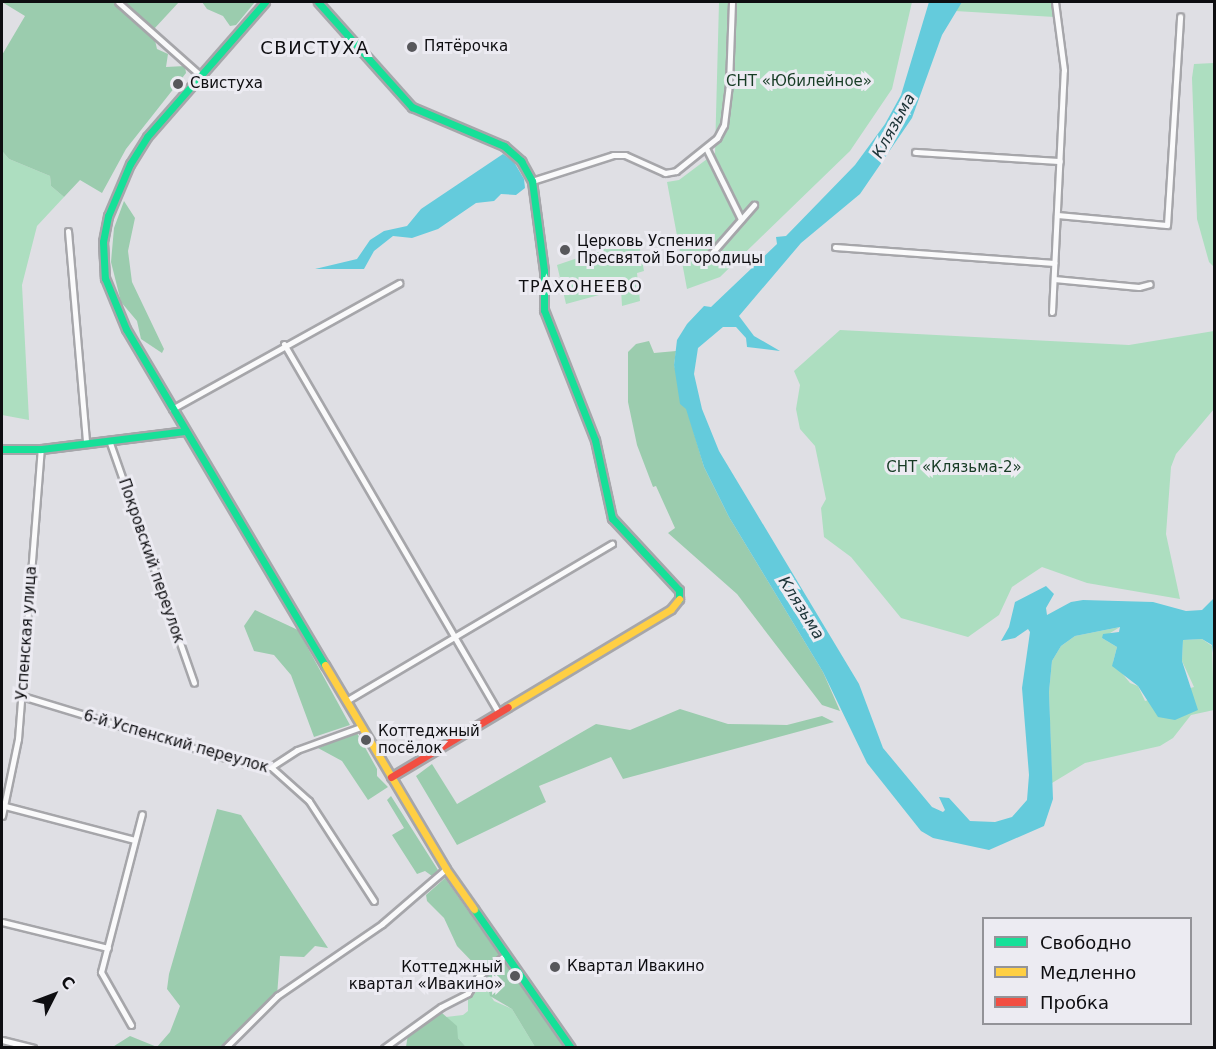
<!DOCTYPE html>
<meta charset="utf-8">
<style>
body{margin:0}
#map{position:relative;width:1216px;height:1049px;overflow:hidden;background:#dfdfe4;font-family:"DejaVu Sans",sans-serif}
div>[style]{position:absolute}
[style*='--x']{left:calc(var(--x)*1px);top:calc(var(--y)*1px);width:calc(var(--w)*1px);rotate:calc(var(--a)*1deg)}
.green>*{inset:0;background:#addec0}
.forest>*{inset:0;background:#9bccae}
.water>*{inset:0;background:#64cbdc}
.roads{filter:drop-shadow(2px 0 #a6a6aa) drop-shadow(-2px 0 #a6a6aa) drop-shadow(0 2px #a6a6aa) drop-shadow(0 -2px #a6a6aa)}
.street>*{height:5px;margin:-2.5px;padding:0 2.5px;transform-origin:2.5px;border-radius:2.5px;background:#fafafb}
.fast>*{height:7px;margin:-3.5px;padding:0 3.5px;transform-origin:3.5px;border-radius:3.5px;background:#16e098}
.slow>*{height:7px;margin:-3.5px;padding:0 3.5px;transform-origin:3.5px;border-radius:3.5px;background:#ffcf43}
.jam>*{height:7px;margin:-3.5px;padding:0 3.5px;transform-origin:3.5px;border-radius:3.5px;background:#f24e42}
.dots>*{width:16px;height:16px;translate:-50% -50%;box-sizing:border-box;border:3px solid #ecebf2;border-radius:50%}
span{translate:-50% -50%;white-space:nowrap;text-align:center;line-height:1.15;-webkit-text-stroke:6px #ecebf2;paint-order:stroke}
.poi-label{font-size:15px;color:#0e0e11}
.left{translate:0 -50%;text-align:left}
.right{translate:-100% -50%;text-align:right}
.park-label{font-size:15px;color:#173c25}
.street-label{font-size:15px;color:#0e0e11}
.water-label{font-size:16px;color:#1b3236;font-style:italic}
.neighbourhood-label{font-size:16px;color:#0e0e11;letter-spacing:1.5px}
.quarter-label{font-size:18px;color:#0e0e11;letter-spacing:1.5px}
.frame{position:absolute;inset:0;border:3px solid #0e0e11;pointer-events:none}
.legend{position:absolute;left:982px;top:917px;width:210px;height:108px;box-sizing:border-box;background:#ecebf2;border:2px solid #939398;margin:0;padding:8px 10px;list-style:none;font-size:18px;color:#0e0e11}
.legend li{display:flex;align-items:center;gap:12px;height:30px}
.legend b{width:30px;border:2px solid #939398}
.north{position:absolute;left:24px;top:965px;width:60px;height:60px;-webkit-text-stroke:4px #ecebf2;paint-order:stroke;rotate:48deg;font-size:16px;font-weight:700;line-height:24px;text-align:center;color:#0e0e11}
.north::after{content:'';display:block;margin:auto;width:21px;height:27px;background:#0e0e11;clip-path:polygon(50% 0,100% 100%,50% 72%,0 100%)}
</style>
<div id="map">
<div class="green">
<div style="clip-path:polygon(719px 2px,912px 2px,892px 89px,850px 151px,720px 277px,687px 289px,667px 182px,679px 180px,715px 153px)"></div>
<div style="clip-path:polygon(962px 2px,1053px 2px,1055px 17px,955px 11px)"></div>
<div style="clip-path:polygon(1214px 63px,1214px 267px,1209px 262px,1197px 219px,1192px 78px,1194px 64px)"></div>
<div style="clip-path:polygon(2px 151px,9px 159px,50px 176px,51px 186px,64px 197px,37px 226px,22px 285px,29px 420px,2px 415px)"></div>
<div style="clip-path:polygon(625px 242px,639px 244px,644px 271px,637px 273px,640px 301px,622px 306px,621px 289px,566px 304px,557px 265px)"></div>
<div style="clip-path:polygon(840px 330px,1129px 345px,1214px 331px,1214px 409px,1176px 454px,1171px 467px,1166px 534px,1180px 599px,1087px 583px,1042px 567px,1012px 587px,999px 615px,968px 637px,901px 618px,851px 557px,824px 537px,821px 508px,826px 499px,815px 446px,800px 429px,796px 409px,800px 385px,794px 371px)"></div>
<div style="clip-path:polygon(1120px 627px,1102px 638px,1117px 647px,1113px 662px,1130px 683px,1138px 686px,1145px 701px,1194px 687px,1182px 661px,1183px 640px,1202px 639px,1212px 646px,1214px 710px,1191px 715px,1173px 738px,1160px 746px,1085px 763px,1052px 783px,1049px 692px,1052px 661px,1061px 646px,1075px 636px)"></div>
<div style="clip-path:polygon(484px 985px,494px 1001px,512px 1009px,535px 1047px,466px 1047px,458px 1038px,446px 1017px,463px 1015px,468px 1011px,468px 999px)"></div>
</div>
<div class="forest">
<div style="clip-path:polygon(2px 2px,179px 2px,154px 29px,154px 36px,157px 49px,168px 54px,166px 67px,185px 66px,186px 73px,126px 149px,102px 193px,80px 180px,64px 197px,51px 186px,50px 176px,9px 159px,2px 151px,2px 55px,25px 16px)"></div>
<div style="clip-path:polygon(202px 2px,255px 2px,236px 25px,230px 26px,223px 16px,207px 9px)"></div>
<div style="clip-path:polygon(124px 201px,135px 218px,128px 251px,132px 282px,164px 349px,162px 353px,141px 339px,137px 321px,121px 302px,111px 262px,114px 228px)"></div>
<div style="clip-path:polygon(649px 341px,654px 353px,676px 351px,674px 365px,704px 467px,729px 517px,823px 672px,840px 711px,822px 705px,737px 594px,668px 533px,675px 528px,656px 486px,653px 487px,637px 445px,628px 402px,628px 352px,636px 344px)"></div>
<div style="clip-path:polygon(255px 610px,298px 630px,350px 725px,314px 737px,291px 675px,274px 655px,254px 651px,244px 626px)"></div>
<div style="clip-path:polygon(680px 709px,728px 724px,787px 725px,822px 716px,834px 722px,623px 779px,611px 757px,539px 786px,546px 802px,457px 845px,416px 776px,432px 764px,457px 804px,596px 724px,630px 730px)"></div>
<div style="clip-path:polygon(357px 733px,377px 769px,377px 776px,388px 787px,368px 800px,342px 761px,318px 748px)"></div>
<div style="clip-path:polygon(391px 796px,438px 870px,432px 876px,425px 871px,417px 874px,392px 835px,404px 828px,387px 800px)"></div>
<div style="clip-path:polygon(217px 809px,241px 815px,328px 948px,315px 946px,304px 957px,280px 956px,277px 996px,222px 1047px,111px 1048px,130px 1036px,157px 1047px,170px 1032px,180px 1006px,167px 989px,169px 974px)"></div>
<div style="clip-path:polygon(445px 878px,564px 1047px,535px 1047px,512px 1009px,490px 996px,483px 973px,457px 946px,444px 918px,427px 901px,426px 895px)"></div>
<div style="clip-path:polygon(442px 1013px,457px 1026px,458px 1038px,466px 1047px,406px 1047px,408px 1034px)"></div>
</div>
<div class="water">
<div style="clip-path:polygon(929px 2px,962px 2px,942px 35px,912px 118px,860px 194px,801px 243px,739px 316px,754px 336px,780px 351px,747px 347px,746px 338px,736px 327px,723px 327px,698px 348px,694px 374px,702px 409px,719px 451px,859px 684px,883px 748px,932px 807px,943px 812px,945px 810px,939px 797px,949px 798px,970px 821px,995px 822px,1012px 817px,1027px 800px,1029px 775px,1022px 688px,1030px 632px,1028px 629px,1015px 638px,1001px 641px,1009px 627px,1015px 602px,1046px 586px,1054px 594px,1046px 608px,1047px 615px,1071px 602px,1083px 600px,1153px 602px,1186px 611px,1202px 610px,1214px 598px,1214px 661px,1212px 645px,1202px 639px,1183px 640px,1182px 661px,1198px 710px,1175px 720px,1158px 717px,1138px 686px,1112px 666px,1117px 647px,1102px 638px,1103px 634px,1119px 632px,1120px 627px,1075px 636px,1061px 646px,1052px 661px,1049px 692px,1053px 799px,1044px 826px,989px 850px,933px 838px,921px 831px,867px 763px,823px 672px,729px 517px,704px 467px,686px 409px,680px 404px,674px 365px,677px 340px,687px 324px,704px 306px,711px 307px,777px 244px,776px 237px,786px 236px,855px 165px,885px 124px,901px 95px)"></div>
<div style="clip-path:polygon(503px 154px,514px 162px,524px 179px,525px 188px,516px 195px,501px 194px,494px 201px,476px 203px,438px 229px,412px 238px,393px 236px,374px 251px,364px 269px,315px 269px,357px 259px,370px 240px,384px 231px,407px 226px,421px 209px)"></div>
</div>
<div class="roads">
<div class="street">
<div style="--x:118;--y:2;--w:110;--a:41.7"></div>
<div style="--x:706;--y:148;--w:79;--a:63.8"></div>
<div style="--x:915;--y:152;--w:145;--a:3.6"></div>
<div style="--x:532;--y:181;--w:85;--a:-17.8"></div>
<div style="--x:613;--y:155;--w:12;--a:0"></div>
<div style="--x:625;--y:155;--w:44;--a:24.2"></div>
<div style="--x:665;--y:173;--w:11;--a:-10"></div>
<div style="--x:676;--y:171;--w:53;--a:-38.8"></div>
<div style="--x:717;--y:138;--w:15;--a:-62"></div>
<div style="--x:724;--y:125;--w:41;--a:-83"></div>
<div style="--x:729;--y:84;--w:82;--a:-87.9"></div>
<div style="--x:1057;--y:215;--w:110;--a:5.2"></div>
<div style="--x:1167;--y:225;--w:209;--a:-86.4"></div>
<div style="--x:68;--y:231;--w:213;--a:85.1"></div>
<div style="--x:835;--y:247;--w:220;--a:4.2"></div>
<div style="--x:710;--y:255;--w:67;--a:-48.7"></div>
<div style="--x:1054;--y:279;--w:85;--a:5.4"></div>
<div style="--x:1139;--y:287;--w:11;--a:-15"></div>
<div style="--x:1052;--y:312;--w:242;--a:-87.2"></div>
<div style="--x:1064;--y:70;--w:69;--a:-97.5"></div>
<div style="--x:284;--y:344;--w:427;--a:59.8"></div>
<div style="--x:172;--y:409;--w:260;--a:-29"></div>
<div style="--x:109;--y:440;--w:257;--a:70.7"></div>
<div style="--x:22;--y:696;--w:230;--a:16.9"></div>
<div style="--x:242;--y:763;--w:29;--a:8"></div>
<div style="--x:271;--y:767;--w:51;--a:41.8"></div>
<div style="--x:309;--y:801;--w:119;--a:57"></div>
<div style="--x:346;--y:701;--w:309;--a:-30.6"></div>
<div style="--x:271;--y:767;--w:31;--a:-33"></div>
<div style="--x:297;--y:750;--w:68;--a:-19.8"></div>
<div style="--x:5;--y:806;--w:134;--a:14.7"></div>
<div style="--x:2;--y:816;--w:79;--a:-78.3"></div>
<div style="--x:18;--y:739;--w:291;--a:-85.5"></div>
<div style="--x:2;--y:922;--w:109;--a:13.8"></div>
<div style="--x:131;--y:1025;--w:61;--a:-119.5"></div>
<div style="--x:101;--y:972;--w:163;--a:-75.5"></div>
<div style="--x:2;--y:1040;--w:32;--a:14"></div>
<div style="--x:225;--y:1048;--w:74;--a:-45"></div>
<div style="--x:277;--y:996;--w:127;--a:-34.4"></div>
<div style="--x:382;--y:924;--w:84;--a:-40.7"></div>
<div style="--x:384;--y:1048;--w:70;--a:-35.7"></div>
<div style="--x:441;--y:1007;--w:30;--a:-27"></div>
<div style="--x:468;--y:993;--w:19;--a:-58"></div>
<div style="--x:478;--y:977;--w:36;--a:-39"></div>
</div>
<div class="fast">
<div style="--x:265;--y:2;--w:179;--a:131.2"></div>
<div style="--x:147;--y:137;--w:32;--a:122"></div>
<div style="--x:130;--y:164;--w:56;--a:112.9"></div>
<div style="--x:108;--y:216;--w:26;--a:101"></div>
<div style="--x:103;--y:242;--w:36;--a:87"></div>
<div style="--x:105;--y:278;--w:55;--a:67.6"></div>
<div style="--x:126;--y:329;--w:391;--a:59.4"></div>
<div style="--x:318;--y:2;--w:141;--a:48.2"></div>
<div style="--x:412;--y:107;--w:100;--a:23"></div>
<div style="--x:504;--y:146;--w:23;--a:41"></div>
<div style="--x:521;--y:161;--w:23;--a:61"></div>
<div style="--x:532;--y:181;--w:91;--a:82.4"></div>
<div style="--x:544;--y:271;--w:39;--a:90"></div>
<div style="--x:544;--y:310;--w:140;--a:68.6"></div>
<div style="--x:595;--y:440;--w:80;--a:77.7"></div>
<div style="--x:612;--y:518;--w:98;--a:47.1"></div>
<div style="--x:679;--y:590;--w:9;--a:90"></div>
<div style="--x:2;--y:449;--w:39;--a:0"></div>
<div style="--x:41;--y:449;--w:145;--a:-7.1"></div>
<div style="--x:474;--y:909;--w:169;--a:55.1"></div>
</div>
<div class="slow">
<div style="--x:325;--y:665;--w:237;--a:59.3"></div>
<div style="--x:446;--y:869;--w:49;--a:55"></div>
<div style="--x:508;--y:707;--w:190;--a:-31"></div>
<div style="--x:671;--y:609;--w:13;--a:-51"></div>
</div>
<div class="jam">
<div style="--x:391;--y:777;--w:136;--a:-30.9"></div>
</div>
</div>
<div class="dots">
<div style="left:412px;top:47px;background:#57575b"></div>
<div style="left:178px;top:84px;background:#57575b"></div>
<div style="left:565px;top:250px;background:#57575b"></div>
<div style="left:366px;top:740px;background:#57575b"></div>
<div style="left:555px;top:967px;background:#57575b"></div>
<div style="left:515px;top:976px;background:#57575b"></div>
</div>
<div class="poi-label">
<span class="left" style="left:424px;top:47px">Пятёрочка</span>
<span class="left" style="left:190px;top:84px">Свистуха</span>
<span class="left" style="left:577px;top:250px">Церковь Успения<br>Пресвятой Богородицы</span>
<span class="left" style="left:378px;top:740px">Коттеджный<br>посёлок</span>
<span class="right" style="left:503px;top:976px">Коттеджный<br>квартал «Ивакино»</span>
<span class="left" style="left:567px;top:967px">Квартал Ивакино</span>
</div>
<div class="park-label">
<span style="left:799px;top:82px">СНТ «Юбилейное»</span>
<span style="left:954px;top:468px">СНТ «Клязьма-2»</span>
</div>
<div class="street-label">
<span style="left:151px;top:561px;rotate:71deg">Покровский переулок</span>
<span style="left:27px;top:633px;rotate:-86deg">Успенская улица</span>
<span style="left:176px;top:742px;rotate:16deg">6-й Успенский переулок</span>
</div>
<div class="water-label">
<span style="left:894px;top:126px;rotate:-61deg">Клязьма</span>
<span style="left:801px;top:608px;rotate:58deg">Клязьма</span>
</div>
<div class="neighbourhood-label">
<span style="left:581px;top:287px">ТРАХОНЕЕВО</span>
</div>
<div class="quarter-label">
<span style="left:315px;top:48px">СВИСТУХА</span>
</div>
<div class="frame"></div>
<ul class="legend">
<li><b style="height:8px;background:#16e098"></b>Свободно</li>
<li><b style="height:8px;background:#ffcf43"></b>Медленно</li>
<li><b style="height:8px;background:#f24e42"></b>Пробка</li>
</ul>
<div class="north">С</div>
</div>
